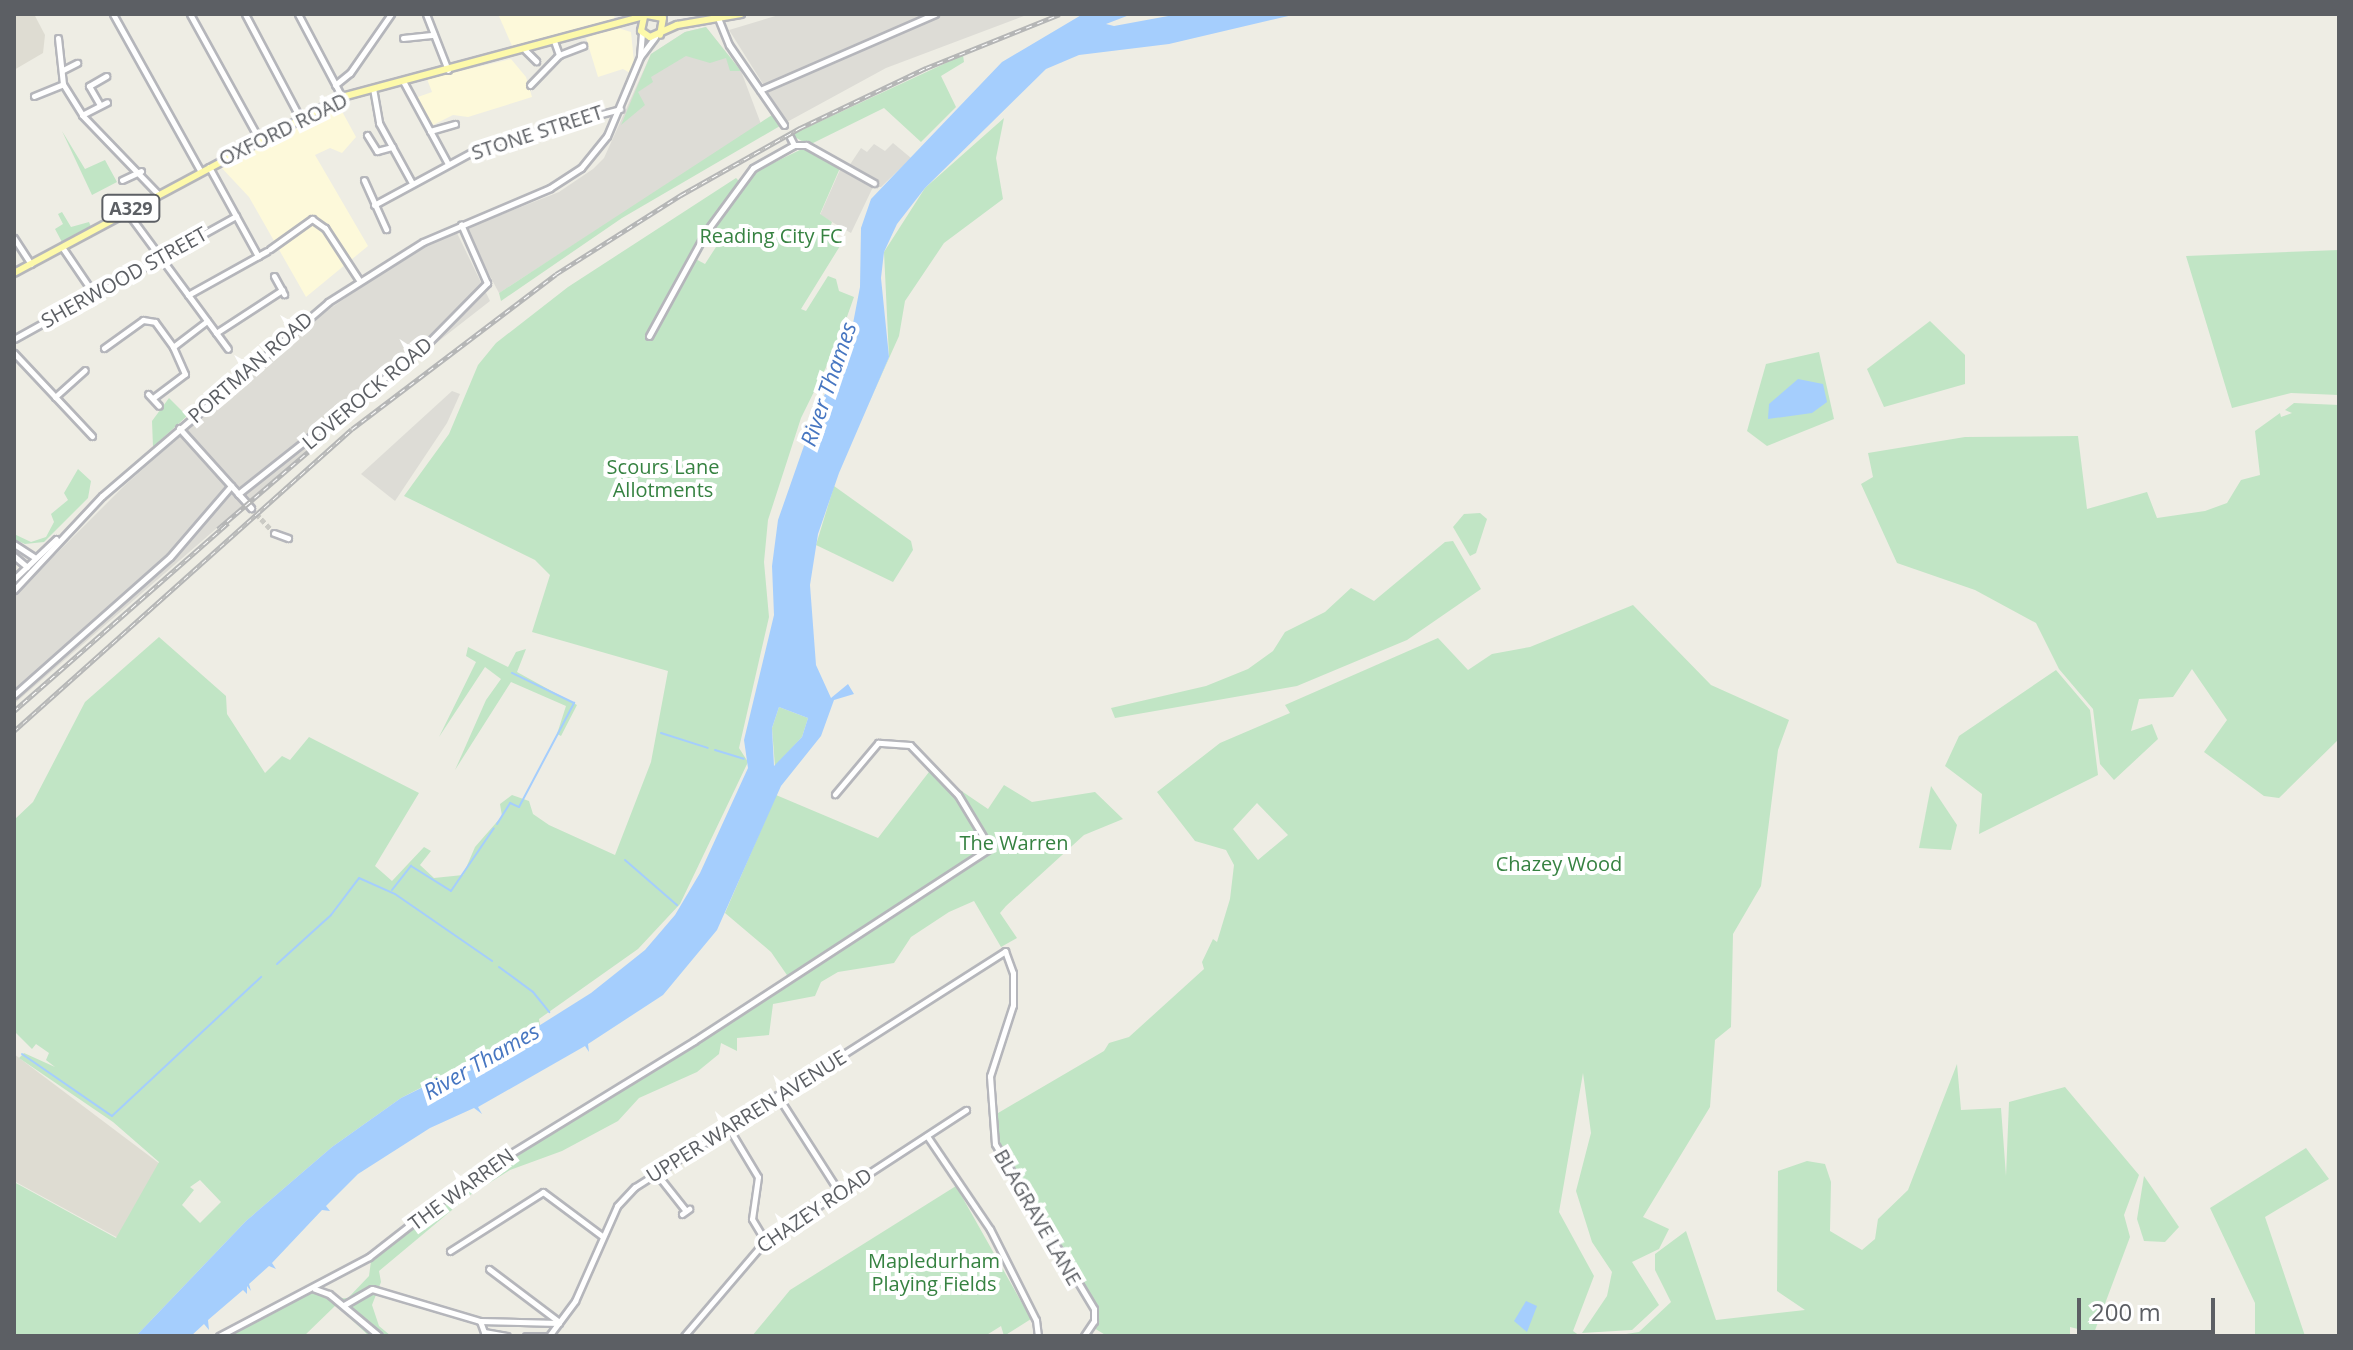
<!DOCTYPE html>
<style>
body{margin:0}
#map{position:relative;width:2353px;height:1350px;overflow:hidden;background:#eeede4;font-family:"Open Sans",sans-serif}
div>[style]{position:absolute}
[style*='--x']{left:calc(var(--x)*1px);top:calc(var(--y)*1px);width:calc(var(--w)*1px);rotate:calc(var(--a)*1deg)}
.commercial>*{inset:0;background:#fdf9da}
.industrial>*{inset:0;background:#dddcd6}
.education>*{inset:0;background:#dedcd2}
.green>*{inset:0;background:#c1e5c5}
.water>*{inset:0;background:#a5cefd}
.stream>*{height:2px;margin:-1px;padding:0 1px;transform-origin:1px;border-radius:1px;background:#a5cefd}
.minor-tunnel>*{height:5px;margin-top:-2.5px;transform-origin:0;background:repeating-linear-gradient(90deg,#cacac4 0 5px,transparent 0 7.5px)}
.roads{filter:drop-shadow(2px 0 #b5b6bb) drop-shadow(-2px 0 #b5b6bb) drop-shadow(0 2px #b5b6bb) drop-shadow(0 -2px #b5b6bb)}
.minor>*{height:5px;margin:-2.5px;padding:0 2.5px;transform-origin:2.5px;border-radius:2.5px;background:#fff}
.major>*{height:6px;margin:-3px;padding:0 3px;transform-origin:3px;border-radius:3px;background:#fdf9aa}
.rail>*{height:5px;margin-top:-2.5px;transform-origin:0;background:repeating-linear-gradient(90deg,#fff 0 6px,#b5b6b6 0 12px);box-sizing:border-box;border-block:2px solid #b5b6b6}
span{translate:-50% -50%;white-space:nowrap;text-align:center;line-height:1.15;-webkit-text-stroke:8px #fff;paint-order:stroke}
.shield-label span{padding:2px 6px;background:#fff;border:2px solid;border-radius:6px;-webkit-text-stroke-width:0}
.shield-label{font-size:18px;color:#5c5f64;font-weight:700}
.street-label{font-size:20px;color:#5c5f64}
.park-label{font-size:20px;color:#368241}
.water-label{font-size:22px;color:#4776c1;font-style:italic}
.frame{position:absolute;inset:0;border:16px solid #5c5f64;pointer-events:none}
.scale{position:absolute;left:2077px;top:1298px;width:138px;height:36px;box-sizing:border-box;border:4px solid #5c5f64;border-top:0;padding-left:10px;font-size:24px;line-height:28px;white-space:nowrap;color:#5c5f64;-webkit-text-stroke:6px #fff;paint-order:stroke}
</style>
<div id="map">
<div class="commercial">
<div style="clip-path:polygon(498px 14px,614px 14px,615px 20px,513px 48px)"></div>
<div style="clip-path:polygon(615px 27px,631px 32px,634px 62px,630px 73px,623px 69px,598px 77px,586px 38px)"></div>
<div style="clip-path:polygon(511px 59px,526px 77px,532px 97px,468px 117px,453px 115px,431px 126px,415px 98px,432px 92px,427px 79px)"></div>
<div style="clip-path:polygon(338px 104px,356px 137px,342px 153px,330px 148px,315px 155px,368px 246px,306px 297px,249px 197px,219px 165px)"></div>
</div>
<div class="industrial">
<div style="clip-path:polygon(782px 14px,1029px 14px,886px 68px,787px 122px,729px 30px)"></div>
<div style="clip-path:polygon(706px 27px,741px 71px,761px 124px,499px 293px,465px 229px,559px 192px,593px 169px,604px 158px,651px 54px,685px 32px)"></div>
<div style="clip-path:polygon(893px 143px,911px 158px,881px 187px,873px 187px,851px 233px,820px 215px,843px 163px,849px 166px,861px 148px,867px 152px,874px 144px,885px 151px)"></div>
<div style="clip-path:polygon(456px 231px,490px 301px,376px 390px,14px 704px,14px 596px,126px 484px,309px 323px,420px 247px)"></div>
<div style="clip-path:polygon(452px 391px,460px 394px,447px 423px,395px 501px,361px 474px)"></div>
</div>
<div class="education">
<div style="clip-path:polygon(14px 14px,34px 14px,45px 35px,43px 53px,14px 70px)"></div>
<div style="clip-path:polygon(14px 1054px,160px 1164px,120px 1239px,14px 1181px)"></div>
</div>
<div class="green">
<div style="clip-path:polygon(706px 27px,741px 71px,730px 71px,726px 58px,710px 63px,686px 56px,651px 77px,653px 82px,638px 92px,645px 105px,621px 125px,651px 54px,685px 32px)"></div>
<div style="clip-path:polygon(963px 55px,964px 62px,941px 76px,956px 107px,921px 142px,884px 108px,809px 145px,791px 135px)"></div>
<div style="clip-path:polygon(772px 115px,780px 126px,622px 218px,501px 301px,499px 293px)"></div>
<div style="clip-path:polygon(1004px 118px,996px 158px,1003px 199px,944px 243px,905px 301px,899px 336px,863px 416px,889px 357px,884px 252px,925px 188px)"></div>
<div style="clip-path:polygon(62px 131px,85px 169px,105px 160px,117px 182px,92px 195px)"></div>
<div style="clip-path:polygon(evenodd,804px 148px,840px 168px,820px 214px,832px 222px,827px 236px,840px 246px,801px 309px,806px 311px,828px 276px,836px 279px,839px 291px,854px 297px,837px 345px,801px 418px,768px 520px,764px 562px,769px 617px,739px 748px,748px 762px,680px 904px,638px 949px,539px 1019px,540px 1026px,401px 1098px,332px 1147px,246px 1221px,136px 1336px,14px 1336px,14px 1182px,116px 1238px,159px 1162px,113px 1122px,19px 1058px,24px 1053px,55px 1067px,46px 1060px,49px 1053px,36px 1044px,32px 1049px,14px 1031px,14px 820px,33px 802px,85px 702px,159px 637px,226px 696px,227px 714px,265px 773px,282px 756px,290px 760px,309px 737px,419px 793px,375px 866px,392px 881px,424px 847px,431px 851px,420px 865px,434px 878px,463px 875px,475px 847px,502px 816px,500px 804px,512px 795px,529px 801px,533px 814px,549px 825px,615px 855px,651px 762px,668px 671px,532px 632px,550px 575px,535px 560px,404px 496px,449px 434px,478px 365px,496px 343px,568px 287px,736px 178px,739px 181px,690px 256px,705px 264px,716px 247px,705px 239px,752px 173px,804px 148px,200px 1180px,221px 1202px,200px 1223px,182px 1205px,194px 1190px,190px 1187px,200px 1180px)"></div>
<div style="clip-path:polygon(62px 212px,71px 227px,89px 222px,91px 227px,63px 244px,55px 229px,63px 224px,58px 214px)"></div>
<div style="clip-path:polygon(2339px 250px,2339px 395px,2291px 393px,2232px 408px,2186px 256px)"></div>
<div style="clip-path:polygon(1930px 321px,1965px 355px,1965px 384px,1884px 407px,1867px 369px)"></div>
<div style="clip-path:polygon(1819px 352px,1834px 419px,1767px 446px,1747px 431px,1766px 364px)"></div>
<div style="clip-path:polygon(169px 398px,187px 416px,153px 447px,152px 421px)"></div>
<div style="clip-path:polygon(2294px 403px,2339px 405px,2339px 739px,2279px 798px,2264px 796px,2204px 752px,2227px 720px,2192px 669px,2173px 697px,2139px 699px,2131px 731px,2152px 724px,2158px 739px,2114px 780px,2100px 764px,2093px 709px,2059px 669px,2036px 623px,1975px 590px,1897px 563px,1861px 484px,1873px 477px,1868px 453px,1965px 437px,2078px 436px,2087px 509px,2147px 492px,2157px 518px,2205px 511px,2227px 503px,2241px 480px,2260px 475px,2255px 431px,2280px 413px,2281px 417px,2292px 413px,2285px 410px)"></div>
<div style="clip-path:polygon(78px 469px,91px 481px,88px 498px,44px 542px,25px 544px,16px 540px,14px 534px,31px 542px,46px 537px,54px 522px,51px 514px,68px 500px,64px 493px)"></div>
<div style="clip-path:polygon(834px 486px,911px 541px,913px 550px,893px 582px,816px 545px)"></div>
<div style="clip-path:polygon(1480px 513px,1487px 519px,1476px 553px,1470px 556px,1453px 527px,1464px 514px)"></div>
<div style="clip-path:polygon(1453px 541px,1481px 589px,1407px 640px,1297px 686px,1115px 718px,1111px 708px,1206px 686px,1248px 669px,1273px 651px,1285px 632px,1325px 612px,1351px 588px,1374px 601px,1445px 542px)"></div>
<div style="clip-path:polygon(evenodd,1633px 605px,1711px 685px,1789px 720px,1778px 750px,1761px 886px,1733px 934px,1731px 1027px,1715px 1040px,1710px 1107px,1643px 1217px,1669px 1229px,1659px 1249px,1632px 1262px,1659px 1305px,1632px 1330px,1582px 1333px,1607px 1296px,1612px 1272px,1592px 1242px,1576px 1191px,1591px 1133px,1583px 1073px,1559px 1212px,1594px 1276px,1573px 1331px,1580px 1336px,1107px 1336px,1094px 1328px,1095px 1307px,996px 1141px,993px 1116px,1104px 1051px,1109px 1043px,1129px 1037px,1204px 969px,1202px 962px,1213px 939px,1217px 942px,1230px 899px,1234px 865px,1226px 850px,1195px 841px,1157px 792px,1220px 743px,1290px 713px,1285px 705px,1438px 638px,1468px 670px,1492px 654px,1530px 647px,1633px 605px,1257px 803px,1288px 835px,1258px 860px,1233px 829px,1257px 803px)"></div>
<div style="clip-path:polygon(468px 647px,508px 667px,516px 652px,526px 649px,517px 672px,577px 705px,561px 736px,557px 734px,566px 706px,511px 682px,455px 770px,486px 700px,501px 679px,485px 667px,439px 737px,476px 662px,466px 656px)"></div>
<div style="clip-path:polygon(2056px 670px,2090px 710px,2098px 775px,1979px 834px,1982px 794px,1945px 766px,1959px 736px)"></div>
<div style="clip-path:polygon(779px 707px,808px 718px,802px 737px,775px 766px,772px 728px)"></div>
<div style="clip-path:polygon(932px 768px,956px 793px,969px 819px,960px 790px,988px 809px,1004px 785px,1032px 802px,1095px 792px,1123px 819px,1084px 835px,1006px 906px,1000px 913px,1017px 938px,1001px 947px,974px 901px,949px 912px,911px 937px,894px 963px,838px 972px,821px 982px,815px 996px,773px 1004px,769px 1035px,737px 1038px,737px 1051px,721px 1043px,719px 1054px,697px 1072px,639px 1098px,618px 1121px,562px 1151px,510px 1170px,470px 1195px,379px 1271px,381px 1282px,372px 1305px,379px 1326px,391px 1336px,369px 1336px,336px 1305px,304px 1336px,225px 1336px,313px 1291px,330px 1299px,348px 1298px,369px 1276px,371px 1261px,471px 1181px,789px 978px,771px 952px,725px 913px,776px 795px,878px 838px)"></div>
<div style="clip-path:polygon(1931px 786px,1957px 825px,1951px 850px,1919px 848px)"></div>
<div style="clip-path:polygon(1957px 1064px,1961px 1110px,2001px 1108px,2006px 1176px,2009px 1102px,2065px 1087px,2139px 1175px,2124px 1215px,2130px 1237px,2094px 1333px,2070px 1327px,2070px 1336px,1613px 1336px,1639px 1332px,1671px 1302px,1655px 1270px,1655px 1254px,1686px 1231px,1716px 1320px,1805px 1310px,1777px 1291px,1778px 1171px,1807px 1161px,1825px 1164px,1831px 1182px,1830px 1231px,1862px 1250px,1875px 1239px,1878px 1219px,1908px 1190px)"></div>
<div style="clip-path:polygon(2306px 1148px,2329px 1179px,2265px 1217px,2305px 1336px,2255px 1336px,2255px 1303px,2210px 1208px)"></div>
<div style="clip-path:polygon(2144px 1176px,2179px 1227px,2165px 1242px,2144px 1241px,2137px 1219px)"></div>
<div style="clip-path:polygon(956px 1186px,1031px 1319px,1004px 1336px,1001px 1326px,985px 1336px,752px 1336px,790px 1290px)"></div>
</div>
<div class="water">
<div style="clip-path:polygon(evenodd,1083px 14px,1132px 14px,1106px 24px,1114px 26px,1179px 14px,1297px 14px,1169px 44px,1079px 55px,1046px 69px,925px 188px,897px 224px,884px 252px,881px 278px,889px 357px,839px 473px,818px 534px,810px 585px,816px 665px,831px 698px,848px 684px,854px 694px,834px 700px,821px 736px,781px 786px,717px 930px,663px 995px,588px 1044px,589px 1052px,585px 1046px,478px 1107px,482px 1114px,474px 1108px,430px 1128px,358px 1174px,326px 1206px,330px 1211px,322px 1210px,272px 1263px,276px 1269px,269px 1266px,249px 1284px,251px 1291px,247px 1286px,247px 1294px,243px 1290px,208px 1320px,209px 1330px,204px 1324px,191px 1336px,136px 1336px,246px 1221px,332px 1147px,401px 1098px,510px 1044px,591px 993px,645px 950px,675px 915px,700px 873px,748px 768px,744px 740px,774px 615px,772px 566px,778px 520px,813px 420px,850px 339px,860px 287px,861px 228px,871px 199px,1002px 62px,1083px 14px,779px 707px,808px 718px,802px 737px,774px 766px,772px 728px,779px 707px)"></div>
<div style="clip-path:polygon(1798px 379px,1823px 384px,1827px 402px,1812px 413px,1768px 419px,1769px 404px)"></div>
<div style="clip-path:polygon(1526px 1301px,1537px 1306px,1527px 1332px,1514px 1321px)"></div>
</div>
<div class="stream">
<div style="--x:661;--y:733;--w:49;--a:17.7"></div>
<div style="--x:715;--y:750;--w:30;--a:17"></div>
<div style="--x:497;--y:824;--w:25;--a:-58"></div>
<div style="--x:510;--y:803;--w:10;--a:24"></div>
<div style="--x:519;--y:807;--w:118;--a:-62.1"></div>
<div style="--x:574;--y:703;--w:69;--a:-154.2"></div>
<div style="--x:625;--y:860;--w:69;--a:40.9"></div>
<div style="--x:392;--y:890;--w:31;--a:-52"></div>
<div style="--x:411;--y:866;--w:47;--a:32"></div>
<div style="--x:451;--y:891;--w:76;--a:-55.7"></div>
<div style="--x:277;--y:964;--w:73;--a:-42.2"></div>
<div style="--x:331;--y:915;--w:46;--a:-52.9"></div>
<div style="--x:359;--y:878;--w:39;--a:24"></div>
<div style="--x:395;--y:894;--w:118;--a:34.6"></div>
<div style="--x:499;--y:967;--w:42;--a:36.3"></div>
<div style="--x:533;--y:992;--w:26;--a:51"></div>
<div style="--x:22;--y:1054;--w:109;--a:34.6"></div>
<div style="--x:112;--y:1116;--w:204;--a:-43"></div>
</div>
<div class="minor-tunnel">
<div style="--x:251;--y:508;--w:34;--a:47"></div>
</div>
<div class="roads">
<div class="minor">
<div style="--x:113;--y:14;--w:179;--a:60.9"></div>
<div style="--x:190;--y:14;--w:143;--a:61.1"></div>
<div style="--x:245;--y:14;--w:118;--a:62.1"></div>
<div style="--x:298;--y:14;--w:94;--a:62.1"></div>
<div style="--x:426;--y:14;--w:60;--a:68.6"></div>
<div style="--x:718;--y:18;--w:29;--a:68"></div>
<div style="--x:729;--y:45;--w:97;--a:55.5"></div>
<div style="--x:58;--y:38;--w:46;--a:83.8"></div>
<div style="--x:63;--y:84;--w:36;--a:58"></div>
<div style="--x:82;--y:115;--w:108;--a:46.1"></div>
<div style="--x:403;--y:38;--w:31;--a:-6"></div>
<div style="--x:554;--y:41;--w:15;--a:70"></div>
<div style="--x:525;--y:50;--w:16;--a:45"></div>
<div style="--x:640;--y:56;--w:23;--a:-85"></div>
<div style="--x:63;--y:70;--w:16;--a:-27"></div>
<div style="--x:403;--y:81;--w:94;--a:61.5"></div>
<div style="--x:335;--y:85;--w:19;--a:-39"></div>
<div style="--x:350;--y:73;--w:72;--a:-55.2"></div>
<div style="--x:530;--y:85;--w:42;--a:-46"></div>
<div style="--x:559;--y:55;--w:26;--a:-21"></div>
<div style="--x:373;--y:88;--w:36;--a:80"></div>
<div style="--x:379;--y:123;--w:68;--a:61.2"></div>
<div style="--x:760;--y:90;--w:191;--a:-23.5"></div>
<div style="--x:34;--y:96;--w:31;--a:-22"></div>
<div style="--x:100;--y:105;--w:22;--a:-120"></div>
<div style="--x:89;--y:86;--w:20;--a:-30"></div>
<div style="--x:82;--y:115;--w:28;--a:-27"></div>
<div style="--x:430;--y:131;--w:26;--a:-16"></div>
<div style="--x:367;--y:135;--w:19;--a:58"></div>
<div style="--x:377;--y:151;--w:16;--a:-15"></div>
<div style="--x:790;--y:137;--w:9;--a:63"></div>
<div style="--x:209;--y:167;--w:102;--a:61.2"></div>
<div style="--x:122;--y:180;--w:21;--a:-25"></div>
<div style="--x:364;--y:180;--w:54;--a:65.8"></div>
<div style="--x:374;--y:205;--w:126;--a:-28.4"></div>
<div style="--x:485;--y:145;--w:140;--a:-14.9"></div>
<div style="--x:127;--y:212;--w:170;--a:53.6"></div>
<div style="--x:14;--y:238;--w:31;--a:57"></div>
<div style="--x:62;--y:247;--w:57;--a:55.8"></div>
<div style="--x:270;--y:249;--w:52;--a:-35.5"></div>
<div style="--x:312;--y:219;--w:16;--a:35"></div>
<div style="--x:325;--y:228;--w:62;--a:56.8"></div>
<div style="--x:274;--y:276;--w:21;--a:61"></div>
<div style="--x:188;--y:295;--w:90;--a:-29.1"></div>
<div style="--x:216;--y:333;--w:79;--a:-33.1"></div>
<div style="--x:649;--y:336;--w:119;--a:-61.3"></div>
<div style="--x:706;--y:232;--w:79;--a:-53.7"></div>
<div style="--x:753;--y:168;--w:47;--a:-29.3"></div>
<div style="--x:794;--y:145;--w:12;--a:0"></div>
<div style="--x:806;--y:145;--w:78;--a:29.2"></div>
<div style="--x:14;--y:339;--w:254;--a:-29"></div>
<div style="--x:104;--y:348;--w:48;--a:-35.7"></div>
<div style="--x:143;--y:320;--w:12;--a:9"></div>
<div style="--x:155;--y:322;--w:31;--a:54"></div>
<div style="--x:173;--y:347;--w:43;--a:-37.4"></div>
<div style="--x:14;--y:353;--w:114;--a:46.8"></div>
<div style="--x:148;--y:394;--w:16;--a:47"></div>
<div style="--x:55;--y:397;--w:40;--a:-42"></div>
<div style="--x:153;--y:398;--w:40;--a:-37"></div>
<div style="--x:185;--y:374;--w:30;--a:-114"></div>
<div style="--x:179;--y:428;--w:108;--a:48"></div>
<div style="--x:238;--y:494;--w:241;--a:-38.4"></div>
<div style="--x:427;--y:344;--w:86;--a:-45.5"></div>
<div style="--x:487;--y:283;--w:64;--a:-113.8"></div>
<div style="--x:274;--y:533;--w:15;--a:20"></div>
<div style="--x:14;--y:544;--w:24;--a:33"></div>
<div style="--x:14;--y:556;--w:17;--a:40"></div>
<div style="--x:14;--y:579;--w:58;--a:-43.6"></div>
<div style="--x:14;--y:590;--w:129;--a:-46.9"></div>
<div style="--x:102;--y:496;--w:298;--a:-40.6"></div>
<div style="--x:328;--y:302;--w:112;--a:-32.3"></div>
<div style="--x:423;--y:242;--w:138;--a:-23"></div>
<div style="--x:550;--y:188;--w:37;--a:-33"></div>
<div style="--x:581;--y:168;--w:41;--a:-50.9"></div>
<div style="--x:607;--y:136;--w:86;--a:-67.3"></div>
<div style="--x:640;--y:57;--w:25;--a:-53"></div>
<div style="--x:14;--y:695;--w:208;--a:-41.5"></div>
<div style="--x:170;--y:557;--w:94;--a:-49.3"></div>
<div style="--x:777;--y:1095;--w:115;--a:57.4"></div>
<div style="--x:728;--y:1127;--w:58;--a:59"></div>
<div style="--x:758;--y:1177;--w:42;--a:98.1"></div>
<div style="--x:752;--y:1219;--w:26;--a:59"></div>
<div style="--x:927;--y:1136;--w:112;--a:55.9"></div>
<div style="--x:990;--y:1229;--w:102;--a:63.2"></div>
<div style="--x:1036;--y:1320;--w:16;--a:83"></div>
<div style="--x:656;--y:1173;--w:48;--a:51.7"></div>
<div style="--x:682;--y:1214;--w:9;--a:-36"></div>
<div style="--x:450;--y:1251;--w:110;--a:-32.4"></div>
<div style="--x:543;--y:1192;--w:74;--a:36.7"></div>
<div style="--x:489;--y:1269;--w:88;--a:37.1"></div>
<div style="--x:315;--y:1289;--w:15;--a:20"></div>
<div style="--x:329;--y:1294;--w:65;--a:40"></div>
<div style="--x:344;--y:1305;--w:32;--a:-30"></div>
<div style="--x:372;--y:1289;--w:113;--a:16.5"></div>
<div style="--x:480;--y:1321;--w:79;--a:1.5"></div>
<div style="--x:480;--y:1321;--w:12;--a:70"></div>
<div style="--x:484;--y:1332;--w:23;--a:10"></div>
<div style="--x:219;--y:1336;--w:170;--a:-27.8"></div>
<div style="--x:369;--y:1257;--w:127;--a:-38"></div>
<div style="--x:469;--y:1179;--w:264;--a:-31.5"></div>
<div style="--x:694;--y:1041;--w:353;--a:-33.1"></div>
<div style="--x:990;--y:848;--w:62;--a:-121.1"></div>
<div style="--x:958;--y:795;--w:69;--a:-133.8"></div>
<div style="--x:910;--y:745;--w:32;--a:-176"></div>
<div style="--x:878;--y:743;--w:67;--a:130.1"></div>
<div style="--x:526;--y:1336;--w:21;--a:0"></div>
<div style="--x:549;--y:1336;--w:44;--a:-53.4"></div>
<div style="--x:575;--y:1301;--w:104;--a:-66.1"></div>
<div style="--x:617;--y:1206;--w:26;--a:-47"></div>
<div style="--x:635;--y:1187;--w:439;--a:-32.5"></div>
<div style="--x:1005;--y:951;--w:23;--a:70"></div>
<div style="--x:1013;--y:973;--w:32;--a:90"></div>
<div style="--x:1013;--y:1005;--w:75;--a:107.9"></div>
<div style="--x:990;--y:1076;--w:68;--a:85.8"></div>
<div style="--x:995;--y:1144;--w:192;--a:59"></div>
<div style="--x:1094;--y:1309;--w:12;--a:90"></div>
<div style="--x:1094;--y:1321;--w:18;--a:124"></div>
<div style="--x:684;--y:1336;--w:125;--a:-49.5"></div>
<div style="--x:765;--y:1241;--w:240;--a:-33.1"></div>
</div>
<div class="major">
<div style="--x:644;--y:17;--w:14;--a:102"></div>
<div style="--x:641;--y:31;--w:11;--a:34"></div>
<div style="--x:650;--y:37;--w:30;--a:-24"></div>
<div style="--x:677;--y:25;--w:65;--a:-9.8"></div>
<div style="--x:14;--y:273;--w:372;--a:-28.2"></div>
<div style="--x:342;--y:97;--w:316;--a:-15"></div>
<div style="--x:647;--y:15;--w:16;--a:11"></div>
<div style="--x:663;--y:18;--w:17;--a:100"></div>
</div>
</div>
<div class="rail">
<div style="--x:218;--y:529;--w:140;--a:-40.6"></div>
<div style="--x:14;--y:711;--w:285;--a:-41.3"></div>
<div style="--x:14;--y:731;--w:453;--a:-41.8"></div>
<div style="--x:352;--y:429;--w:256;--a:-37.2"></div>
<div style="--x:556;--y:274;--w:148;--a:-32.3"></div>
<div style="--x:681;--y:195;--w:137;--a:-29.4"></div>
<div style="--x:800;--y:128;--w:140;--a:-25.5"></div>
<div style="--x:926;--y:68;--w:144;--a:-21.9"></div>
</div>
<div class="shield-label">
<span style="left:131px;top:208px">A329</span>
</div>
<div class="street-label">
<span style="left:283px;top:129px;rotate:-26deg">OXFORD ROAD</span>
<span style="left:537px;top:132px;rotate:-18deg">STONE STREET</span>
<span style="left:124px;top:277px;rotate:-29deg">SHERWOOD STREET</span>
<span style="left:250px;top:367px;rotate:-41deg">PORTMAN ROAD</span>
<span style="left:367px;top:393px;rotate:-40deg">LOVEROCK ROAD</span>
<span style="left:746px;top:1116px;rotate:-32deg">UPPER WARREN AVENUE</span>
<span style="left:461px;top:1189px;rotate:-36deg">THE WARREN</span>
<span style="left:814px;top:1210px;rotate:-34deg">CHAZEY ROAD</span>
<span style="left:1038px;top:1217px;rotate:60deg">BLAGRAVE LANE</span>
</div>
<div class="park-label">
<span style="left:771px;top:235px">Reading City FC</span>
<span style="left:663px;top:478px">Scours Lane<br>Allotments</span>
<span style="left:1014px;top:842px">The Warren</span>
<span style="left:1559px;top:863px">Chazey Wood</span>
<span style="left:934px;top:1272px">Mapledurham<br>Playing Fields</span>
</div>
<div class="water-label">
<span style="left:828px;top:384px;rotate:-71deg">River Thames</span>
<span style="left:481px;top:1061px;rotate:-30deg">River Thames</span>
</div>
<div class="frame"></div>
<div class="scale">200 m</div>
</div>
